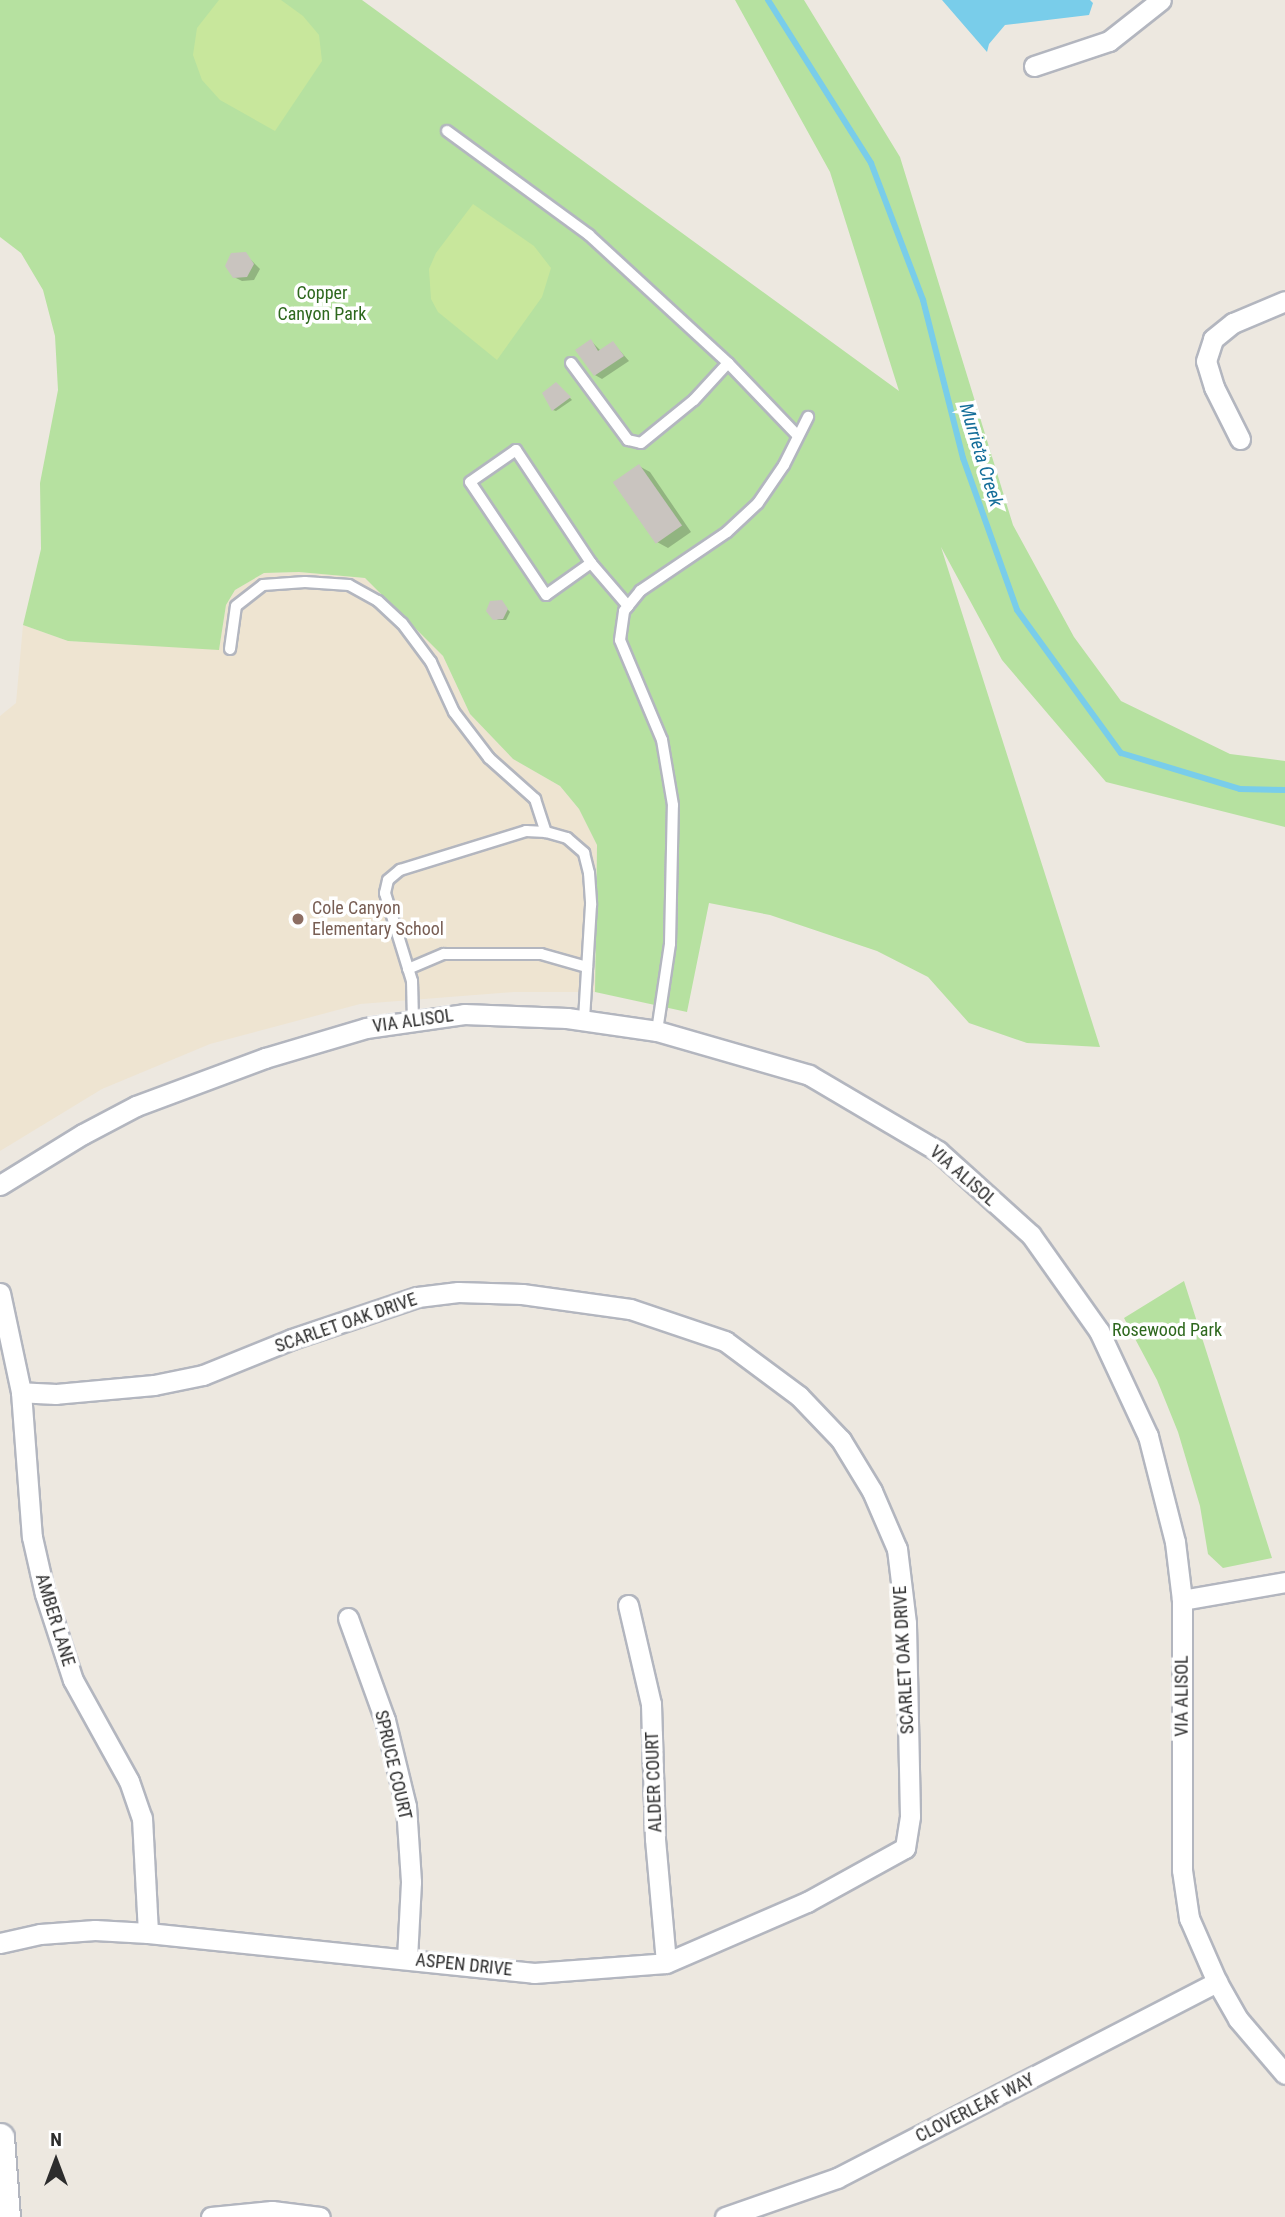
<!DOCTYPE html>
<style>
body{margin:0}
#map{position:relative;width:1285px;height:2217px;overflow:hidden;background:#ede8e0;font-family:"Roboto Condensed",sans-serif}
div>[style]{position:absolute}
[style*='--x']{left:calc(var(--x)*1px);top:calc(var(--y)*1px);width:calc(var(--w)*1px);rotate:calc(var(--a)*1deg)}
.education>*{inset:0;background:#eee4d1}
.green>*{inset:0;background:#b6e1a0}
.pitch>*{inset:0;background:#c8e79c}
.water>*{inset:0;background:#79cdea}
.shadow>*{inset:0;background:#0003}
.stream>*{height:6px;margin:-3px;padding:0 3px;transform-origin:3px;border-radius:3px;background:#79cdea}
.building>*{inset:0;background:#c9c4bf;transform-origin:0 0}
.roads{filter:drop-shadow(2px 0 #b3b6bf) drop-shadow(-2px 0 #b3b6bf) drop-shadow(0 2px #b3b6bf) drop-shadow(0 -2px #b3b6bf)}
.lane>*{height:10px;margin:-5px;padding:0 5px;transform-origin:5px;border-radius:5px;background:#fff}
.street>*{height:19px;margin:-9.5px;padding:0 9.5px;transform-origin:9.5px;border-radius:9.5px;background:#fff}
.secondary>*{height:28px;margin:-14px;padding:0 14px;transform-origin:14px;border-radius:14px;background:#fff}
.dots>*{width:19px;height:19px;translate:-50% -50%;box-sizing:border-box;border:4px solid #fff;border-radius:50%}
span{translate:-50% -50%;white-space:nowrap;text-align:center;line-height:1.15;-webkit-text-stroke:7px #fff;paint-order:stroke}
.park-label{font-size:18px;color:#2e681e}
.education-label{font-size:18px;color:#785e54}
.left{translate:0 -50%;text-align:left}
.street-label{font-size:18px;color:#2d2d2d}
.water-label{font-size:19px;color:#146d99;font-style:italic}
.north{position:absolute;left:21px;top:2126px;width:70px;height:70px;-webkit-text-stroke:5px #fff;paint-order:stroke;rotate:0deg;font-size:19px;font-weight:700;line-height:28px;text-align:center;color:#2d2d2d}
.north::after{content:'';display:block;margin:auto;width:24px;height:32px;background:#2d2d2d;clip-path:polygon(50% 0,100% 100%,50% 72%,0 100%)}
</style>
<div id="map">
<div class="education">
<div style="clip-path:polygon(299px 572px,365px 578px,443px 656px,470px 714px,513px 759px,560px 786px,579px 809px,597px 845px,595px 992px,514px 992px,360px 1004px,210px 1044px,102px 1089px,0 1151px,0 716px,16px 703px,23px 625px,68px 641px,219px 649px,226px 605px,235px 590px,264px 573px)"></div>
</div>
<div class="green">
<div style="clip-path:polygon(0 0,362px 0,899px 391px,830px 172px,735px 0,804px 0,900px 157px,1013px 525px,1074px 637px,1121px 701px,1230px 754px,1285px 761px,1285px 827px,1106px 782px,1002px 660px,941px 547px,1100px 1047px,1027px 1043px,969px 1023px,928px 977px,877px 951px,770px 915px,709px 903px,687px 1012px,595px 992px,597px 845px,579px 809px,560px 786px,513px 759px,470px 714px,443px 656px,365px 578px,299px 572px,264px 573px,235px 590px,226px 605px,219px 650px,68px 641px,23px 625px,41px 549px,40px 483px,58px 390px,55px 336px,43px 290px,21px 253px,0 237px)"></div>
<div style="clip-path:polygon(1184px 1281px,1272px 1558px,1223px 1568px,1208px 1554px,1200px 1506px,1178px 1432px,1157px 1380px,1124px 1318px)"></div>
</div>
<div class="pitch">
<div style="clip-path:polygon(219px 0,281px 0,303px 16px,319px 35px,322px 61px,275px 131px,220px 100px,202px 80px,193px 55px,197px 28px)"></div>
<div style="clip-path:polygon(473px 204px,534px 246px,551px 268px,542px 297px,497px 360px,438px 312px,431px 299px,429px 269px,436px 253px)"></div>
</div>
<div class="water">
<div style="clip-path:polygon(942px 0,1090px 0,1093px 3px,1089px 15px,1005px 25px,989px 44px,987px 52px)"></div>
</div>
<div class="shadow">
<div style="clip-path:polygon(245px 254px,260px 269px,254px 280px,242px 281px,234px 277px)"></div>
<div style="clip-path:polygon(591px 341px,601px 351px,613px 343px,629px 361px,602px 379px,595px 375px)"></div>
<div style="clip-path:polygon(559px 386px,572px 400px,556px 411px,553px 410px)"></div>
<div style="clip-path:polygon(639px 466px,650px 472px,691px 532px,668px 548px,657px 542px)"></div>
<div style="clip-path:polygon(501px 602px,510px 612px,506px 620px,498px 620px,495px 618px)"></div>
</div>
<div class="stream">
<div style="--x:768;--y:0;--w:193;--a:57.7"></div>
<div style="--x:871;--y:163;--w:147;--a:69.2"></div>
<div style="--x:923;--y:300;--w:163;--a:75.8"></div>
<div style="--x:963;--y:458;--w:161;--a:70.4"></div>
<div style="--x:1017;--y:610;--w:177;--a:54"></div>
<div style="--x:1121;--y:753;--w:124;--a:16.8"></div>
<div style="--x:1240;--y:789;--w:45;--a:1.3"></div>
</div>
<div class="building">
<div style="clip-path:polygon(246px 252px,254px 264px,247px 277px,233px 278px,225px 266px,231px 253px)"></div>
<div style="clip-path:polygon(591px 339px,598px 351px,613px 341px,624px 356px,594px 376px,575px 350px)"></div>
<div style="clip-path:polygon(556px 382px,571px 397px,552px 411px,542px 393px)"></div>
<div style="left:639px;top:464px;width:75px;height:32px;rotate:55deg"></div>
<div style="clip-path:polygon(502px 600px,508px 609px,503px 619px,493px 620px,486px 611px,490px 601px)"></div>
</div>
<div class="roads">
<div class="lane">
<div style="--x:447;--y:131;--w:176;--a:36.2"></div>
<div style="--x:589;--y:235;--w:189;--a:42.6"></div>
<div style="--x:728;--y:363;--w:101;--a:46.2"></div>
<div style="--x:571;--y:363;--w:96;--a:53.5"></div>
<div style="--x:628;--y:440;--w:13;--a:13"></div>
<div style="--x:641;--y:443;--w:68;--a:-39.1"></div>
<div style="--x:694;--y:400;--w:50;--a:-47.4"></div>
<div style="--x:591;--y:563;--w:55;--a:144.6"></div>
<div style="--x:546;--y:595;--w:136;--a:-123.9"></div>
<div style="--x:470;--y:482;--w:56;--a:-34.8"></div>
<div style="--x:516;--y:450;--w:136;--a:56.4"></div>
<div style="--x:591;--y:563;--w:57;--a:49.3"></div>
<div style="--x:230;--y:649;--w:43;--a:-82.1"></div>
<div style="--x:236;--y:606;--w:34;--a:-38"></div>
<div style="--x:263;--y:585;--w:42;--a:-4.1"></div>
<div style="--x:305;--y:582;--w:44;--a:3.9"></div>
<div style="--x:349;--y:585;--w:33;--a:29"></div>
<div style="--x:378;--y:601;--w:33;--a:43"></div>
<div style="--x:402;--y:623;--w:49;--a:53.4"></div>
<div style="--x:431;--y:662;--w:55;--a:65.3"></div>
<div style="--x:454;--y:712;--w:58;--a:52.7"></div>
<div style="--x:489;--y:758;--w:62;--a:41.7"></div>
<div style="--x:535;--y:799;--w:35;--a:72"></div>
<div style="--x:408;--y:969;--w:39;--a:-23"></div>
<div style="--x:444;--y:954;--w:97;--a:0"></div>
<div style="--x:541;--y:954;--w:48;--a:15.8"></div>
<div style="--x:413;--y:1021;--w:40;--a:-91.4"></div>
<div style="--x:412;--y:981;--w:92;--a:-107.1"></div>
<div style="--x:385;--y:893;--w:13;--a:-77"></div>
<div style="--x:388;--y:880;--w:16;--a:-40"></div>
<div style="--x:400;--y:870;--w:132;--a:-17.2"></div>
<div style="--x:526;--y:831;--w:20;--a:3"></div>
<div style="--x:546;--y:832;--w:22;--a:16"></div>
<div style="--x:567;--y:838;--w:23;--a:41"></div>
<div style="--x:584;--y:853;--w:21;--a:76"></div>
<div style="--x:589;--y:873;--w:32;--a:86"></div>
<div style="--x:591;--y:905;--w:115;--a:93.5"></div>
<div style="--x:657;--y:1031;--w:88;--a:-81.5"></div>
<div style="--x:670;--y:944;--w:139;--a:-88.8"></div>
<div style="--x:673;--y:805;--w:66;--a:-99.6"></div>
<div style="--x:662;--y:740;--w:108;--a:-112.8"></div>
<div style="--x:620;--y:640;--w:29;--a:-82"></div>
<div style="--x:624;--y:611;--w:26;--a:-51"></div>
<div style="--x:640;--y:591;--w:105;--a:-34.1"></div>
<div style="--x:727;--y:532;--w:42;--a:-43.1"></div>
<div style="--x:758;--y:503;--w:46;--a:-55.6"></div>
<div style="--x:784;--y:465;--w:54;--a:-63.4"></div>
</div>
<div class="street">
<div style="--x:1034;--y:66;--w:79;--a:-18.4"></div>
<div style="--x:1109;--y:41;--w:66;--a:-38.3"></div>
<div style="--x:1240;--y:439;--w:58;--a:-116.6"></div>
<div style="--x:1214;--y:387;--w:27;--a:-107"></div>
<div style="--x:1206;--y:361;--w:23;--a:-72"></div>
<div style="--x:1213;--y:339;--w:26;--a:-39"></div>
<div style="--x:1233;--y:323;--w:56;--a:-22.9"></div>
<div style="--x:0;--y:1185;--w:97;--a:-31.6"></div>
<div style="--x:83;--y:1134;--w:60;--a:-27.8"></div>
<div style="--x:136;--y:1106;--w:138;--a:-20.4"></div>
<div style="--x:265;--y:1058;--w:105;--a:-16.5"></div>
<div style="--x:366;--y:1028;--w:99;--a:-8.1"></div>
<div style="--x:464;--y:1014;--w:103;--a:2.2"></div>
<div style="--x:567;--y:1018;--w:91;--a:8.2"></div>
<div style="--x:657;--y:1031;--w:158;--a:16.1"></div>
<div style="--x:809;--y:1075;--w:150;--a:30.5"></div>
<div style="--x:938;--y:1151;--w:125;--a:42.1"></div>
<div style="--x:1031;--y:1235;--w:118;--a:54.7"></div>
<div style="--x:1099;--y:1331;--w:116;--a:65"></div>
<div style="--x:1148;--y:1436;--w:109;--a:75.7"></div>
<div style="--x:1175;--y:1542;--w:58;--a:83.1"></div>
<div style="--x:1182;--y:1600;--w:270;--a:90"></div>
<div style="--x:1182;--y:1870;--w:49;--a:81.7"></div>
<div style="--x:1189;--y:1918;--w:70;--a:66.4"></div>
<div style="--x:1217;--y:1982;--w:43;--a:60.4"></div>
<div style="--x:1238;--y:2019;--w:72;--a:49.5"></div>
<div style="--x:0;--y:1293;--w:101;--a:78"></div>
<div style="--x:21;--y:1392;--w:145;--a:85.7"></div>
<div style="--x:32;--y:1537;--w:58;--a:77.2"></div>
<div style="--x:45;--y:1594;--w:90;--a:72"></div>
<div style="--x:73;--y:1680;--w:115;--a:61"></div>
<div style="--x:129;--y:1781;--w:39;--a:71"></div>
<div style="--x:142;--y:1818;--w:115;--a:87"></div>
<div style="--x:1182;--y:1600;--w:105;--a:-9.9"></div>
<div style="--x:628;--y:1605;--w:102;--a:76.9"></div>
<div style="--x:651;--y:1704;--w:135;--a:88.3"></div>
<div style="--x:655;--y:1839;--w:124;--a:84.9"></div>
<div style="--x:348;--y:1618;--w:109;--a:70.1"></div>
<div style="--x:385;--y:1720;--w:89;--a:76.3"></div>
<div style="--x:406;--y:1806;--w:76;--a:86.2"></div>
<div style="--x:411;--y:1882;--w:77;--a:93"></div>
<div style="--x:0;--y:1943;--w:41;--a:-12.7"></div>
<div style="--x:40;--y:1934;--w:55;--a:-4.2"></div>
<div style="--x:95;--y:1930;--w:53;--a:3.2"></div>
<div style="--x:148;--y:1933;--w:388;--a:5.9"></div>
<div style="--x:534;--y:1973;--w:132;--a:-4.3"></div>
<div style="--x:666;--y:1963;--w:154;--a:-23.4"></div>
<div style="--x:807;--y:1902;--w:112;--a:-28.9"></div>
<div style="--x:905;--y:1848;--w:32;--a:-81"></div>
<div style="--x:910;--y:1816;--w:193;--a:-91.2"></div>
<div style="--x:906;--y:1623;--w:75;--a:-96.9"></div>
<div style="--x:897;--y:1549;--w:63;--a:-113.3"></div>
<div style="--x:872;--y:1491;--w:60;--a:-121.3"></div>
<div style="--x:841;--y:1440;--w:61;--a:-133.7"></div>
<div style="--x:799;--y:1396;--w:92;--a:-143.4"></div>
<div style="--x:725;--y:1341;--w:100;--a:-161.4"></div>
<div style="--x:630;--y:1309;--w:109;--a:-172.1"></div>
<div style="--x:522;--y:1294;--w:64;--a:-178.2"></div>
<div style="--x:458;--y:1292;--w:41;--a:173"></div>
<div style="--x:417;--y:1297;--w:132;--a:161.4"></div>
<div style="--x:292;--y:1339;--w:96;--a:158"></div>
<div style="--x:203;--y:1375;--w:50;--a:168.5"></div>
<div style="--x:154;--y:1385;--w:98;--a:174.8"></div>
<div style="--x:56;--y:1394;--w:35;--a:-177"></div>
<div style="--x:211;--y:2217;--w:61;--a:-5.6"></div>
<div style="--x:272;--y:2211;--w:48;--a:7.1"></div>
<div style="--x:725;--y:2217;--w:119;--a:-19.2"></div>
<div style="--x:837;--y:2178;--w:428;--a:-27.3"></div>
</div>
<div class="secondary">
<div style="--x:0;--y:2138;--w:79;--a:85.7"></div>
</div>
</div>
<div class="dots">
<div style="left:298px;top:919px;background:#8d6e63"></div>
</div>
<div class="park-label">
<span style="left:322px;top:304px">Copper<br>Canyon Park</span>
<span style="left:1167px;top:1330px">Rosewood Park</span>
</div>
<div class="education-label">
<span class="left" style="left:312px;top:919px">Cole Canyon<br>Elementary School</span>
</div>
<div class="street-label">
<span style="left:413px;top:1021px;rotate:-8deg">VIA ALISOL</span>
<span style="left:963px;top:1176px;rotate:41deg">VIA ALISOL</span>
<span style="left:346px;top:1323px;rotate:-19deg">SCARLET OAK DRIVE</span>
<span style="left:55px;top:1620px;rotate:73deg">AMBER LANE</span>
<span style="left:904px;top:1660px;rotate:-93deg">SCARLET OAK DRIVE</span>
<span style="left:1182px;top:1696px;rotate:-90deg">VIA ALISOL</span>
<span style="left:393px;top:1765px;rotate:77deg">SPRUCE COURT</span>
<span style="left:654px;top:1782px;rotate:-92deg">ALDER COURT</span>
<span style="left:464px;top:1965px;rotate:6deg">ASPEN DRIVE</span>
<span style="left:975px;top:2108px;rotate:-27deg">CLOVERLEAF WAY</span>
</div>
<div class="water-label">
<span style="left:981px;top:455px;rotate:73deg">Murrieta Creek</span>
</div>
<div class="north">N</div>
</div>
